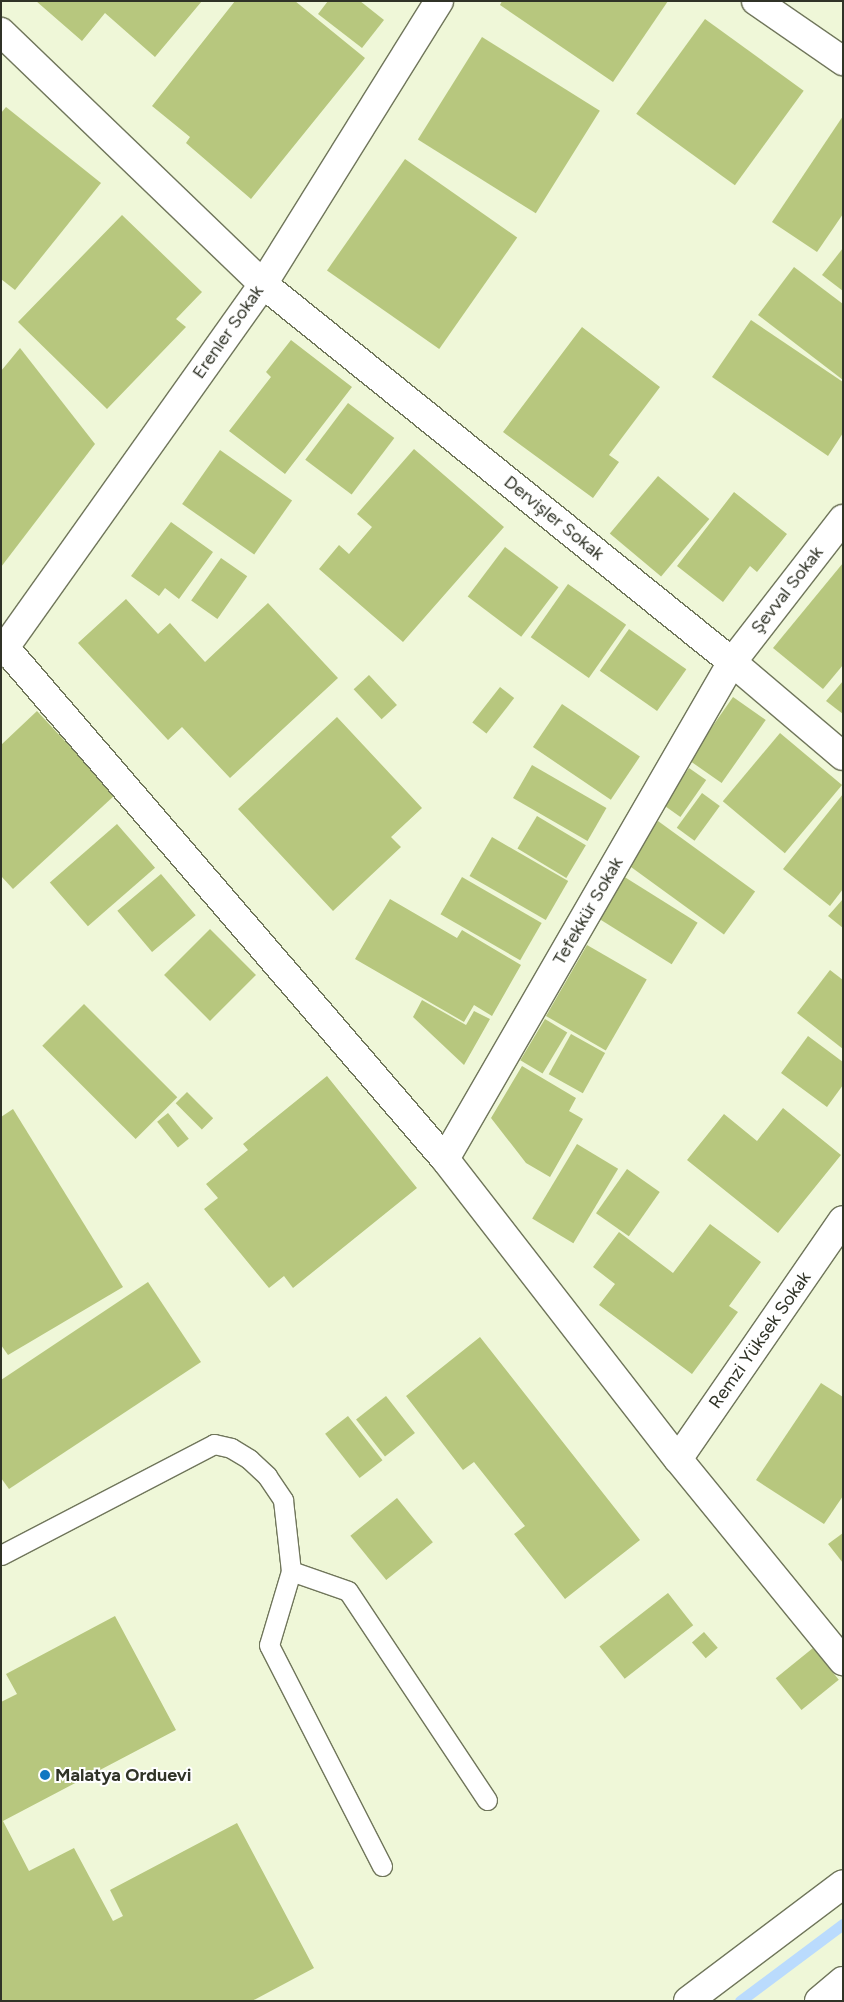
<!DOCTYPE html>
<meta charset="utf-8">
<style>
body{margin:0}
#map{position:relative;width:844px;height:2002px;overflow:hidden;background:#eff7d8;font-family:Figtree,sans-serif}
div>[style]{position:absolute}
[style*='--x']{left:calc(var(--x)*1px);top:calc(var(--y)*1px);width:calc(var(--w)*1px);rotate:calc(var(--a)*1deg)}
.stream>*{height:11px;margin:-5.5px;padding:0 5.5px;transform-origin:5.5px;border-radius:5.5px;background:#badbfd}
.building>*{inset:0;background:#b7c77e;transform-origin:0 0}
.roads{filter:drop-shadow(1px 0 #70765b) drop-shadow(-1px 0 #70765b) drop-shadow(0 1px #70765b) drop-shadow(0 -1px #70765b)}
.lane>*{height:19px;margin:-9.5px;padding:0 9.5px;transform-origin:9.5px;border-radius:9.5px;background:#fff}
.street>*{height:28px;margin:-14px;padding:0 14px;transform-origin:14px;border-radius:14px;background:#fff}
.secondary>*{height:28px;margin:-14px;padding:0 14px;transform-origin:14px;border-radius:14px;background:#fff}
.dots>*{width:14px;height:14px;translate:-50% -50%;box-sizing:border-box;border:2px solid #fff;border-radius:50%}
span{translate:-50% -50%;white-space:nowrap;text-align:center;line-height:1.15;-webkit-text-stroke:4px #fff;paint-order:stroke}
.street-label{font-size:18px;color:#303327}
.poi-label{font-size:18px;color:#303327;font-weight:700}
.left{translate:0 -50%;text-align:left}
.frame{position:absolute;inset:0;border:2px solid #303327;pointer-events:none}
</style>
<div id="map">
<div class="stream">
<div style="--x:740;--y:2001;--w:129;--a:-36.8"></div>
</div>
<div class="building">
<div style="clip-path:polygon(36px 1px,202px 1px,155px 57px,105px 13px,82px 41px)"></div>
<div style="clip-path:polygon(235px 1px,295px 1px,365px 58px,251px 199px,186px 143px,190px 137px,152px 106px)"></div>
<div style="clip-path:polygon(328px 1px,360px 1px,384px 20px,362px 48px,318px 14px)"></div>
<div style="clip-path:polygon(502px 1px,668px 1px,613px 82px,500px 5px)"></div>
<div style="left:705px;top:19px;width:122px;height:117px;rotate:36deg"></div>
<div style="left:482px;top:37px;width:139px;height:121px;rotate:32deg"></div>
<div style="clip-path:polygon(6px 107px,101px 183px,15px 290px,1px 279px,1px 113px)"></div>
<div style="clip-path:polygon(843px 116px,843px 214px,817px 252px,772px 222px)"></div>
<div style="left:405px;top:159px;width:137px;height:136px;rotate:35deg"></div>
<div style="clip-path:polygon(122px 215px,202px 292px,176px 319px,186px 327px,107px 409px,18px 322px)"></div>
<div style="clip-path:polygon(843px 248px,843px 291px,822px 275px)"></div>
<div style="clip-path:polygon(794px 267px,843px 304px,843px 380px,758px 315px)"></div>
<div style="clip-path:polygon(751px 320px,843px 382px,843px 433px,828px 456px,712px 377px)"></div>
<div style="clip-path:polygon(582px 327px,660px 387px,609px 455px,619px 462px,593px 498px,503px 432px)"></div>
<div style="clip-path:polygon(291px 340px,352px 387px,285px 474px,229px 431px,271px 377px,266px 372px)"></div>
<div style="clip-path:polygon(20px 348px,95px 444px,1px 567px,1px 371px)"></div>
<div style="left:348px;top:403px;width:58px;height:71px;rotate:37deg"></div>
<div style="clip-path:polygon(414px 449px,504px 527px,403px 642px,319px 569px,339px 545px,349px 554px,372px 527px,357px 514px)"></div>
<div style="left:220px;top:450px;width:88px;height:66px;rotate:35deg"></div>
<div style="left:658px;top:476px;width:67px;height:75px;rotate:40deg"></div>
<div style="clip-path:polygon(734px 492px,787px 534px,757px 572px,750px 566px,723px 602px,677px 566px)"></div>
<div style="clip-path:polygon(171px 522px,213px 552px,179px 599px,165px 588px,159px 596px,131px 576px)"></div>
<div style="left:505px;top:547px;width:67px;height:62px;rotate:37deg"></div>
<div style="left:221px;top:558px;width:32px;height:52px;rotate:35deg"></div>
<div style="clip-path:polygon(843px 563px,843px 665px,823px 689px,773px 648px)"></div>
<div style="left:568px;top:584px;width:71px;height:65px;rotate:35deg"></div>
<div style="clip-path:polygon(126px 599px,158px 634px,170px 623px,205px 662px,268px 603px,338px 678px,230px 778px,182px 727px,168px 740px,78px 643px)"></div>
<div style="left:629px;top:629px;width:70px;height:51px;rotate:35deg"></div>
<div style="left:369px;top:675px;width:41px;height:21px;rotate:47deg"></div>
<div style="clip-path:polygon(843px 681px,843px 714px,826px 701px)"></div>
<div style="left:500px;top:687px;width:18px;height:45px;rotate:38deg"></div>
<div style="left:733px;top:697px;width:40px;height:77px;rotate:35deg"></div>
<div style="left:562px;top:704px;width:94px;height:52px;rotate:34deg"></div>
<div style="clip-path:polygon(37px 711px,115px 795px,13px 889px,1px 876px,1px 745px)"></div>
<div style="clip-path:polygon(337px 717px,422px 808px,391px 837px,401px 847px,333px 911px,238px 809px)"></div>
<div style="left:780px;top:733px;width:81px;height:89px;rotate:40deg"></div>
<div style="left:532px;top:765px;width:86px;height:38px;rotate:30deg"></div>
<div style="left:689px;top:768px;width:21px;height:45px;rotate:35deg"></div>
<div style="left:702px;top:793px;width:22px;height:43px;rotate:36deg"></div>
<div style="clip-path:polygon(843px 794px,843px 889px,830px 906px,783px 869px)"></div>
<div style="left:537px;top:816px;width:57px;height:38px;rotate:31deg"></div>
<div style="left:658px;top:821px;width:120px;height:53px;rotate:36deg"></div>
<div style="left:117px;top:824px;width:58px;height:89px;rotate:49deg"></div>
<div style="left:492px;top:837px;width:88px;height:45px;rotate:30deg"></div>
<div style="left:161px;top:874px;width:54px;height:57px;rotate:50deg"></div>
<div style="left:623px;top:876px;width:88px;height:49px;rotate:32deg"></div>
<div style="left:462px;top:877px;width:92px;height:43px;rotate:30deg"></div>
<div style="clip-path:polygon(390px 899px,457px 938px,462px 930px,521px 965px,492px 1016px,474px 1005px,464px 1022px,355px 959px)"></div>
<div style="clip-path:polygon(843px 899px,843px 928px,828px 916px)"></div>
<div style="left:210px;top:929px;width:65px;height:65px;rotate:45deg"></div>
<div style="left:587px;top:945px;width:69px;height:82px;rotate:30deg"></div>
<div style="clip-path:polygon(830px 970px,843px 980px,843px 1049px,797px 1013px)"></div>
<div style="clip-path:polygon(422px 1000px,466px 1025px,474px 1011px,490px 1019px,464px 1065px,413px 1017px)"></div>
<div style="left:84px;top:1004px;width:132px;height:59px;rotate:45deg"></div>
<div style="left:545px;top:1019px;width:26px;height:48px;rotate:31deg"></div>
<div style="left:571px;top:1034px;width:39px;height:46px;rotate:29deg"></div>
<div style="clip-path:polygon(808px 1036px,843px 1062px,843px 1085px,827px 1107px,781px 1073px)"></div>
<div style="clip-path:polygon(522px 1066px,576px 1098px,569px 1111px,583px 1119px,550px 1177px,526px 1163px,491px 1118px)"></div>
<div style="clip-path:polygon(327px 1076px,417px 1188px,293px 1288px,284px 1276px,269px 1288px,204px 1209px,218px 1198px,206px 1184px,248px 1150px,243px 1144px)"></div>
<div style="left:187px;top:1092px;width:37px;height:16px;rotate:45deg"></div>
<div style="clip-path:polygon(783px 1108px,841px 1155px,778px 1233px,687px 1160px,724px 1114px,757px 1141px)"></div>
<div style="clip-path:polygon(13px 1109px,123px 1287px,8px 1355px,1px 1345px,1px 1117px)"></div>
<div style="left:168px;top:1113px;width:33px;height:14px;rotate:51deg"></div>
<div style="left:577px;top:1144px;width:48px;height:87px;rotate:31deg"></div>
<div style="left:627px;top:1169px;width:40px;height:54px;rotate:35deg"></div>
<div style="clip-path:polygon(710px 1224px,761px 1262px,729px 1306px,738px 1312px,692px 1374px,599px 1305px,615px 1284px,593px 1267px,619px 1232px,673px 1273px)"></div>
<div style="clip-path:polygon(148px 1282px,201px 1362px,9px 1489px,1px 1478px,1px 1380px)"></div>
<div style="clip-path:polygon(480px 1337px,640px 1540px,565px 1599px,514px 1534px,525px 1526px,474px 1462px,463px 1470px,406px 1396px)"></div>
<div style="clip-path:polygon(821px 1383px,843px 1397px,843px 1496px,824px 1524px,756px 1480px)"></div>
<div style="left:386px;top:1396px;width:47px;height:38px;rotate:52deg"></div>
<div style="left:348px;top:1416px;width:56px;height:29px;rotate:52deg"></div>
<div style="left:397px;top:1498px;width:57px;height:60px;rotate:51deg"></div>
<div style="clip-path:polygon(843px 1533px,843px 1563px,828px 1544px)"></div>
<div style="left:668px;top:1593px;width:41px;height:87px;rotate:52deg"></div>
<div style="clip-path:polygon(115px 1616px,176px 1730px,3px 1821px,29px 1871px,74px 1848px,113px 1921px,123px 1916px,110px 1890px,237px 1823px,314px 1968px,252px 2001px,1px 2001px,1px 1702px,17px 1694px,6px 1674px)"></div>
<div style="left:704px;top:1632px;width:21px;height:16px;rotate:49deg"></div>
<div style="left:813px;top:1648px;width:41px;height:48px;rotate:51deg"></div>
</div>
<div class="roads">
<div class="lane">
<div style="--x:1;--y:1555;--w:240;--a:-27.5"></div>
<div style="--x:214;--y:1444;--w:17;--a:13"></div>
<div style="--x:231;--y:1448;--w:21;--a:31"></div>
<div style="--x:249;--y:1459;--w:25;--a:43"></div>
<div style="--x:267;--y:1476;--w:29;--a:56"></div>
<div style="--x:283;--y:1500;--w:71;--a:83.6"></div>
<div style="--x:382;--y:1866;--w:248;--a:-117.1"></div>
<div style="--x:269;--y:1645;--w:77;--a:-73.4"></div>
<div style="--x:291;--y:1571;--w:60;--a:19.3"></div>
<div style="--x:348;--y:1591;--w:251;--a:56.4"></div>
</div>
<div class="street">
<div style="--x:1;--y:32;--w:364;--a:43.9"></div>
<div style="--x:263;--y:284;--w:602;--a:38.87"></div>
<div style="--x:732;--y:662;--w:145;--a:40.3"></div>
<div style="--x:1;--y:643;--w:681;--a:49.29"></div>
<div style="--x:445;--y:1159;--w:380;--a:52.2"></div>
<div style="--x:678;--y:1459;--w:261;--a:50.8"></div>
<div style="--x:445;--y:1159;--w:574;--a:-60"></div>
<div style="--x:732;--y:662;--w:181;--a:-52.2"></div>
<div style="--x:678;--y:1459;--w:290;--a:-55.4"></div>
</div>
<div class="secondary">
<div style="--x:756;--y:1;--w:106;--a:34.6"></div>
<div style="--x:1;--y:653;--w:453;--a:-54.6"></div>
<div style="--x:263;--y:284;--w:333;--a:-58.1"></div>
<div style="--x:688;--y:2001;--w:194;--a:-37"></div>
<div style="--x:819;--y:2001;--w:31;--a:-40"></div>
</div>
</div>
<div class="dots">
<div style="left:45px;top:1775px;background:#1077c2"></div>
</div>
<div class="street-label">
<span style="left:228px;top:332px;rotate:-55deg">Erenler Sokak</span>
<span style="left:554px;top:518px;rotate:39deg">Dervişler Sokak</span>
<span style="left:787px;top:590px;rotate:-52deg">Şevval Sokak</span>
<span style="left:588px;top:911px;rotate:-60deg">Tefekkür Sokak</span>
<span style="left:760px;top:1340px;rotate:-55deg">Remzi Yüksek Sokak</span>
</div>
<div class="poi-label">
<span class="left" style="left:55px;top:1775px">Malatya Orduevi</span>
</div>
<div class="frame"></div>
</div>
